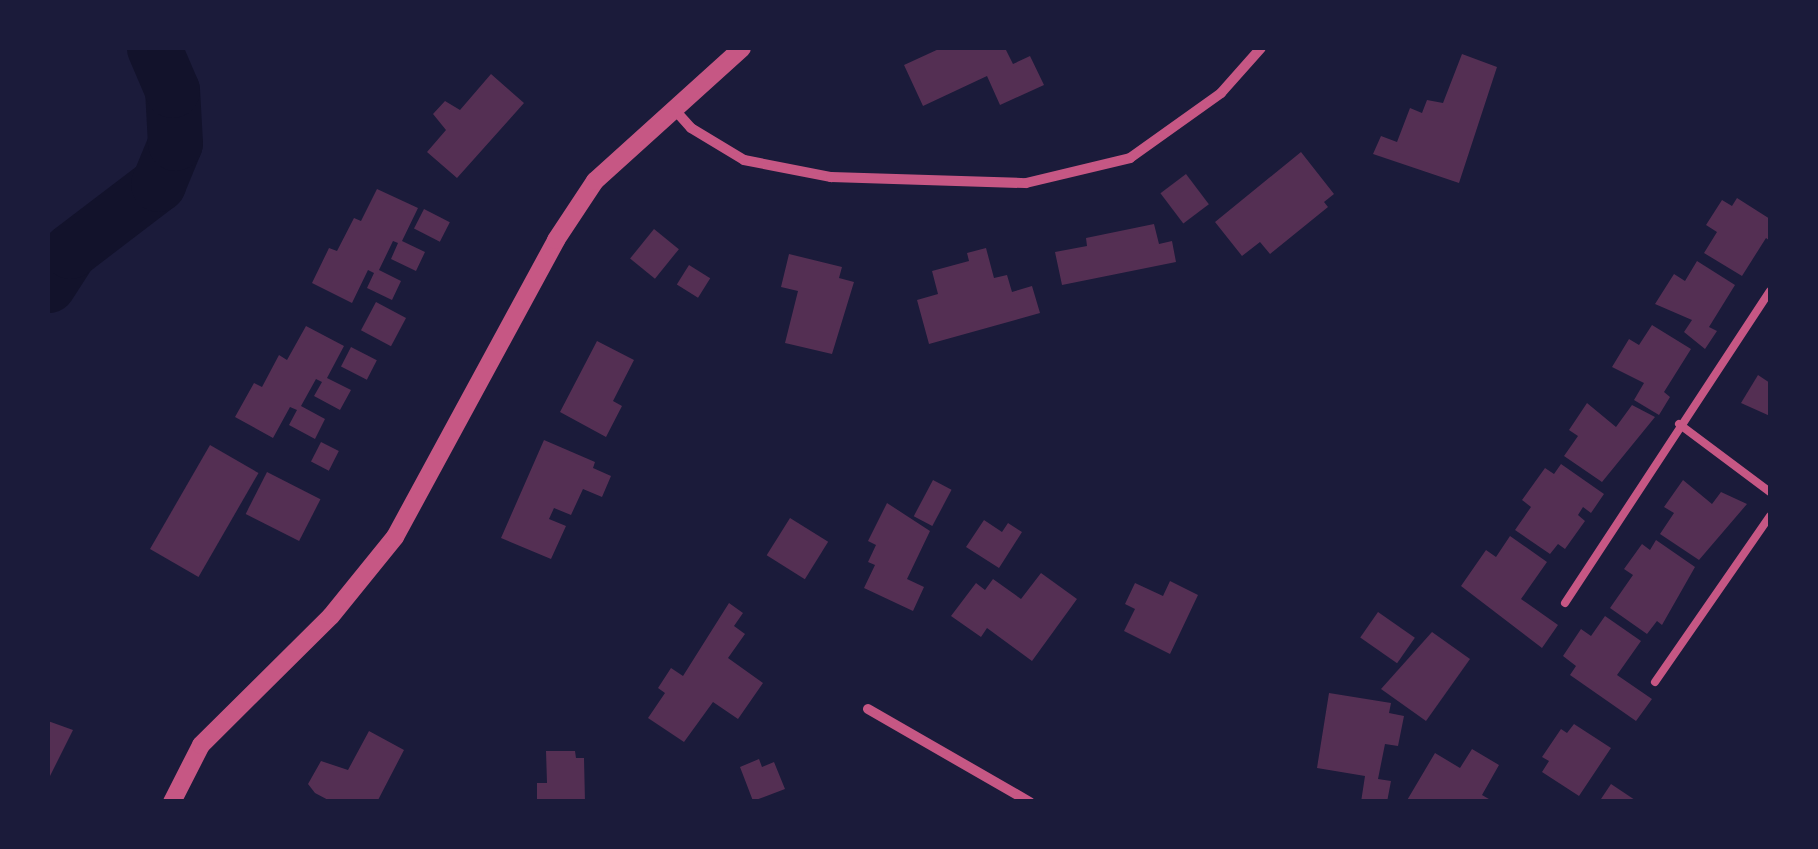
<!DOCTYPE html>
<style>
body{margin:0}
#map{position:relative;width:1818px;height:849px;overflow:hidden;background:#1b1b3a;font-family:"Space Grotesk",sans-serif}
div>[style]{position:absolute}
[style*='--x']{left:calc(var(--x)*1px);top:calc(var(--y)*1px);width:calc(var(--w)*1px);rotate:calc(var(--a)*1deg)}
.river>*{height:55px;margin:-27.5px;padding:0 27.5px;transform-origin:27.5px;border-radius:27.5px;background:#12122b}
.building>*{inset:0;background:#542f53;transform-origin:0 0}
.service>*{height:8px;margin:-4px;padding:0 4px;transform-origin:4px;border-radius:4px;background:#c65784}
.minor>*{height:10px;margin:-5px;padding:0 5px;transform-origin:5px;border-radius:5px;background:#c65784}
.tertiary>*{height:18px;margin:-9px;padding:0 9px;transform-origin:9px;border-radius:9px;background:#c65784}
span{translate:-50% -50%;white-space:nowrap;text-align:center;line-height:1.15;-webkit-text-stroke:9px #1b1b3a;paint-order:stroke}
.frame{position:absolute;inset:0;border:50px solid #1b1b3a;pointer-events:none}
</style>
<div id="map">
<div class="river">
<div style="--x:48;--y:285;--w:40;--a:-57.1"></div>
<div style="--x:70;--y:251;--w:111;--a:-37.3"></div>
<div style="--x:158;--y:184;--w:44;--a:-67.5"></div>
<div style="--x:175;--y:143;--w:53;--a:-93.2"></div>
<div style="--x:172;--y:90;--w:46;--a:-113.2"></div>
</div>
<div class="building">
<div style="clip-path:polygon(941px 48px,1012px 48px,1006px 50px,1013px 64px,1030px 56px,1044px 85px,1000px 105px,987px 76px,923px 106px,904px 65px)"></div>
<div style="clip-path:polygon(1462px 54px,1497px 67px,1459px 183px,1373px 154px,1381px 136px,1397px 142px,1410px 108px,1422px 113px,1427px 100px,1443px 103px)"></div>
<div style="clip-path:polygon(491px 74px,524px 103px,457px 178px,427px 152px,446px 130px,433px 114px,445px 101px,460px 110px)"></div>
<div style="clip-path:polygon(1301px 152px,1334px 194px,1324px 202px,1328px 207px,1270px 254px,1260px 242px,1242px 256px,1215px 222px)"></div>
<div style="left:1186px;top:174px;width:38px;height:32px;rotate:53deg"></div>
<div style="clip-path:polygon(377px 189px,418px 208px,402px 241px,425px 252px,416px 271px,391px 259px,398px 243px,393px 241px,379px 270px,401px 281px,392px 300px,367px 288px,374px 273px,368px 270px,352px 303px,312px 283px,329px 248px,337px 251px,354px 218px,361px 221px)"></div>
<div style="clip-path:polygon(1737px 198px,1770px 219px,1770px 241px,1766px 238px,1742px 276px,1704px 253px,1717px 232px,1706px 225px,1722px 200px,1732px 206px)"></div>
<div style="left:424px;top:209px;width:29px;height:22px;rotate:27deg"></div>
<div style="clip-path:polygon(1154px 224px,1159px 244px,1172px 241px,1176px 262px,1062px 285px,1055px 252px,1087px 246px,1086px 238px)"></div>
<div style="left:654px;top:229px;width:32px;height:38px;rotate:39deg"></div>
<div style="clip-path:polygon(986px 248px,994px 278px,1007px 275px,1012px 292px,1032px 286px,1040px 313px,929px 344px,917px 300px,938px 294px,932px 271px,969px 261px,967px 253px)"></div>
<div style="clip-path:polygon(789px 254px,842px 267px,839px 278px,854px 282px,832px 354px,785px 343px,798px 291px,781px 287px)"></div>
<div style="clip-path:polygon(1697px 261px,1735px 285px,1709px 327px,1717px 331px,1705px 349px,1684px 332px,1692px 320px,1655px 304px,1674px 274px,1685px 281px)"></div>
<div style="left:689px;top:265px;width:25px;height:23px;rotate:32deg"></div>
<div style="left:376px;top:302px;width:34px;height:32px;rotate:28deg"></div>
<div style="clip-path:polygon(1652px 325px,1691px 349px,1664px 392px,1670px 397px,1659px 415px,1634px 400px,1644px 383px,1612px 367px,1629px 339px,1639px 345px)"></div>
<div style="clip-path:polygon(306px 326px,344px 346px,327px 378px,351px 390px,340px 410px,314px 396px,322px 382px,316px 379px,301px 406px,325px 419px,315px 439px,289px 425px,297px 410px,290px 407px,273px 438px,235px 417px,254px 383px,262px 387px,279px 355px,287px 360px)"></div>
<div style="clip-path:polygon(597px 341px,634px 360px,613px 401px,622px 406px,606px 437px,560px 412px)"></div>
<div style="left:351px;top:347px;width:29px;height:22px;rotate:27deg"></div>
<div style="clip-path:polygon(1758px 375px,1770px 383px,1770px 416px,1741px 403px)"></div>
<div style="clip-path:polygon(1587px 403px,1616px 427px,1632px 405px,1655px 417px,1602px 482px,1564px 456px,1578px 436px,1569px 430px)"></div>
<div style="clip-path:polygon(544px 440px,595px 462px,593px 468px,611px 476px,602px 497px,583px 489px,571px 515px,554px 508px,549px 519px,566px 526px,551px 559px,501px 538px)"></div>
<div style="left:321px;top:442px;width:20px;height:22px;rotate:27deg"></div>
<div style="left:210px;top:445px;width:56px;height:120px;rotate:30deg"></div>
<div style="clip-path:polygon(1561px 464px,1604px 494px,1591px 513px,1583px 507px,1578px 515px,1585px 521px,1565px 549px,1558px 544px,1550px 554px,1515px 530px,1531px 507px,1522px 500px,1545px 468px,1554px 474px)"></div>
<div style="left:267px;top:472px;width:60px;height:47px;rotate:27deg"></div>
<div style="left:933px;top:480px;width:21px;height:41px;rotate:28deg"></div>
<div style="clip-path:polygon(1683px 480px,1712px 504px,1721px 492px,1747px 504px,1699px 560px,1660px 534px,1674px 513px,1664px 507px)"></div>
<div style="clip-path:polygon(887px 503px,930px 531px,907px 579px,924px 587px,913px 611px,864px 588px,875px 565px,868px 562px,876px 545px,868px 541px)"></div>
<div style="left:790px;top:518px;width:45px;height:44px;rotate:32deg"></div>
<div style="clip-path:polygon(984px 520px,1002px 532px,1008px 523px,1022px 532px,999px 568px,966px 547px)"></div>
<div style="clip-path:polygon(1510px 536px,1547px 562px,1521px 599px,1558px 625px,1542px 648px,1461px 586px,1486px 550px,1496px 557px)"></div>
<div style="clip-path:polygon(1656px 540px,1695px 567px,1662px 625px,1657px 621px,1647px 634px,1610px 608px,1633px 575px,1624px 569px,1642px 544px,1650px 550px)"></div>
<div style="clip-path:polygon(1041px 573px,1077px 599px,1032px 661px,987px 628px,981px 637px,951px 616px,976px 583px,985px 590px,993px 579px,1021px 599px)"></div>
<div style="clip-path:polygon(1170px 581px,1198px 595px,1170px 654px,1124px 631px,1135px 609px,1125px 604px,1135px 583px,1163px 596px)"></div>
<div style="clip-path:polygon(729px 603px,743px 613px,734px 626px,745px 634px,728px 658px,763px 683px,738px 719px,713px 702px,684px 742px,648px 718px,665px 693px,658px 688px,671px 668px,683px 676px)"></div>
<div style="left:1378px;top:612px;width:45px;height:31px;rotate:35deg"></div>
<div style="clip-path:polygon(1605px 616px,1641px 641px,1617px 675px,1652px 699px,1636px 721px,1570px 675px,1576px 666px,1563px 656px,1581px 629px,1591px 636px)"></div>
<div style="clip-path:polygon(1432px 632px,1470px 659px,1426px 721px,1381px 689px)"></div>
<div style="clip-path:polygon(1329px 693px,1391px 703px,1389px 713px,1404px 716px,1398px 746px,1385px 744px,1378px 779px,1391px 781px,1387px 802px,1361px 802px,1365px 776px,1317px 768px)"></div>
<div style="clip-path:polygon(48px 721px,73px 730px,48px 780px)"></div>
<div style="clip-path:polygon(1574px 724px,1611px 748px,1579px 796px,1542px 772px,1549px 761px,1542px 757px,1561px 729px,1567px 733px)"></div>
<div style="clip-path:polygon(369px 731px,404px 750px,377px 802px,332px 802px,315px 793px,308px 784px,321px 761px,348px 770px)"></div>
<div style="clip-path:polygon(1472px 749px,1499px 765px,1482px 795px,1494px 802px,1406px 802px,1435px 753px,1460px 768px)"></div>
<div style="clip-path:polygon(546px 751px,575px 751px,576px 758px,584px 758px,585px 802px,537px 802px,537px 783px,547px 783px)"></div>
<div style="clip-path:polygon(759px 759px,762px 767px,774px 762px,785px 789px,753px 801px,740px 767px)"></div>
<div style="clip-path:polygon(1611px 784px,1638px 802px,1599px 802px)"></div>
</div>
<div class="service">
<div style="--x:1679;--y:424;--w:114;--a:36.8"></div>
<div style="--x:1565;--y:603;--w:373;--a:-56.7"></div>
<div style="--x:1655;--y:682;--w:202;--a:-55.3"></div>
</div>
<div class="minor">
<div style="--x:674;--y:109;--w:25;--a:48"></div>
<div style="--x:691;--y:128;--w:62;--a:31.1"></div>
<div style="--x:744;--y:160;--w:89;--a:11.1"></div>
<div style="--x:831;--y:177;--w:195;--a:1.8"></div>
<div style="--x:1026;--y:183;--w:107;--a:-13.5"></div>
<div style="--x:1130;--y:158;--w:112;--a:-35.5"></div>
<div style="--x:1221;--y:93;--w:60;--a:-48.4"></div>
<div style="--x:868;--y:709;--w:187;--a:29.9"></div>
</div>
<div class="tertiary">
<div style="--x:172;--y:802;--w:64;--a:-63"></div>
<div style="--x:201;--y:745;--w:183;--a:-44.8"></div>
<div style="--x:331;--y:616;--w:102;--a:-51"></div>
<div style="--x:395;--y:537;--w:338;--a:-61.5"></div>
<div style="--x:556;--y:240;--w:71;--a:-56.5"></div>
<div style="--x:595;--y:181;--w:198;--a:-42.1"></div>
</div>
<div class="frame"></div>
</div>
